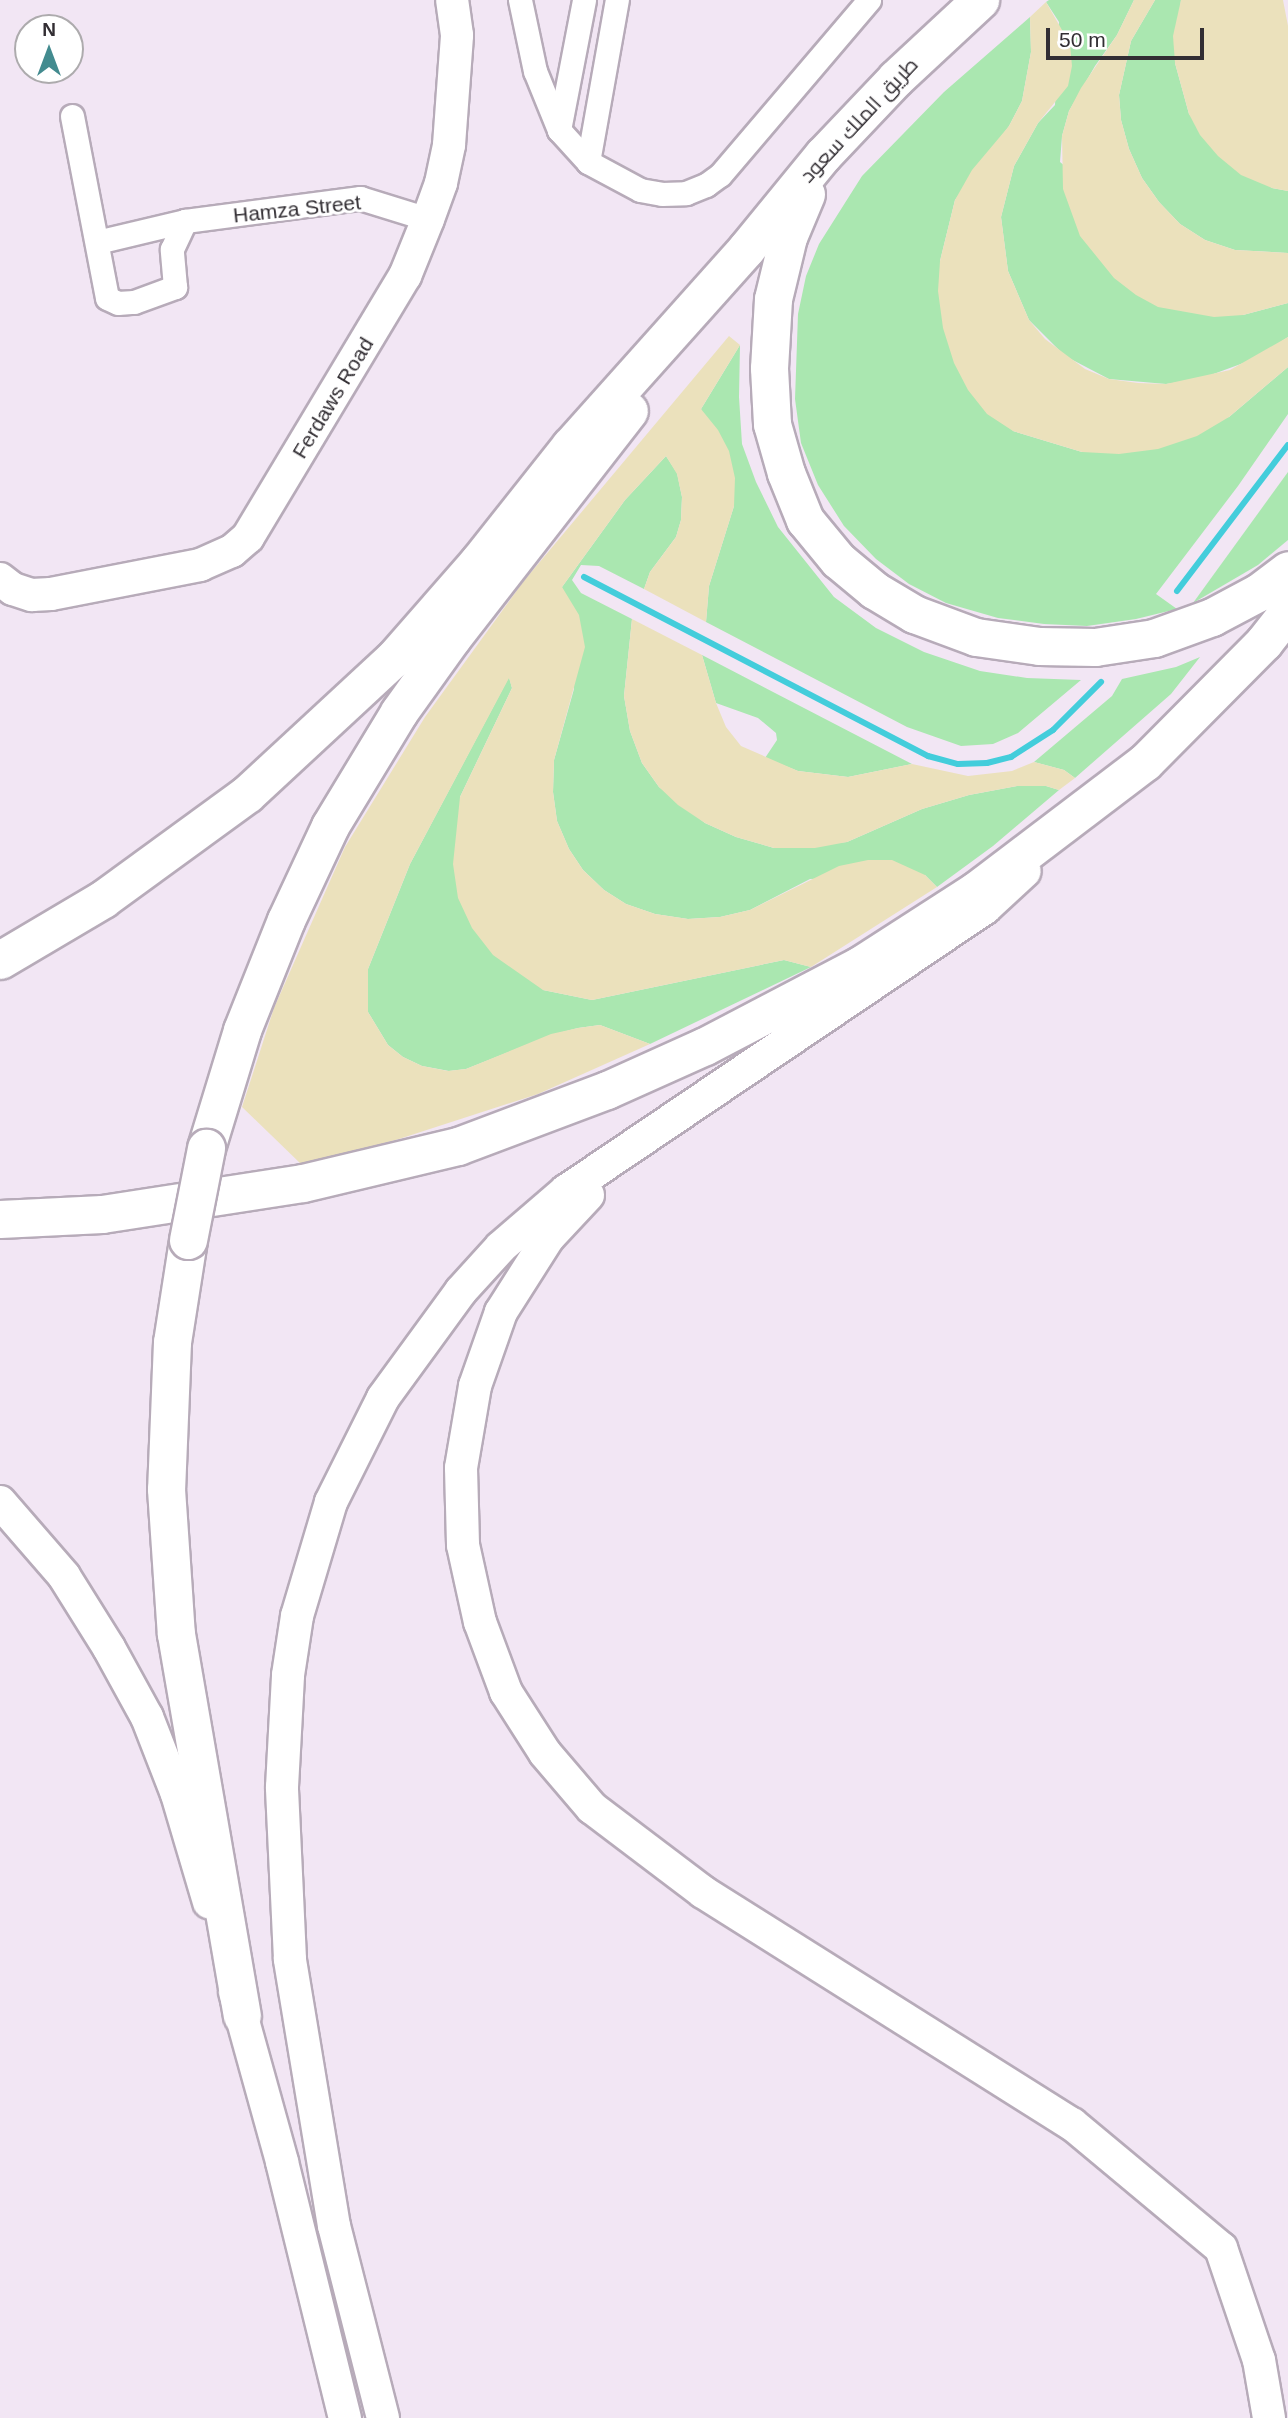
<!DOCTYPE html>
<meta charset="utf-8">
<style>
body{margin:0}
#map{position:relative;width:1288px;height:2418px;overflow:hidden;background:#f2e6f4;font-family:Arial,Cairo,sans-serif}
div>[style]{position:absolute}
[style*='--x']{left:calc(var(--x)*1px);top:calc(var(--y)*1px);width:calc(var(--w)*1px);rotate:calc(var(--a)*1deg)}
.green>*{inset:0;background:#aae7b0}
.sand>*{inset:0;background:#ebe1bc}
.stream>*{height:6px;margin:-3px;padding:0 3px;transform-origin:3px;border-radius:3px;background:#43cddb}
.roads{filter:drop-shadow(2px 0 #b7abb9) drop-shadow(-2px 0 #b7abb9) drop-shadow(0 2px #b7abb9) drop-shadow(0 -2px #b7abb9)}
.street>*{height:23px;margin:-11.5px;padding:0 11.5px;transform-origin:11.5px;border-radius:11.5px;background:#fff}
.secondary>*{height:32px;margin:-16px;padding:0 16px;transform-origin:16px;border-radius:16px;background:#fff}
.primary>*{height:37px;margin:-18.5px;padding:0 18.5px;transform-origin:18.5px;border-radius:18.5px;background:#fff}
.bridges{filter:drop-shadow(2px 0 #b7abb9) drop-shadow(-2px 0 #b7abb9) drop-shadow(0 2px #b7abb9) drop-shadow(0 -2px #b7abb9)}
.primary-bridge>*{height:37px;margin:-18.5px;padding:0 18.5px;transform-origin:18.5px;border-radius:18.5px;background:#fff}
span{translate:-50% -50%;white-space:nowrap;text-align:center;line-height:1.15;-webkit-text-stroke:6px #fff;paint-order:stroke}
.street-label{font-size:21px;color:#322e33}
.north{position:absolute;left:14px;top:14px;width:70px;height:70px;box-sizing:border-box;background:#fff;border:2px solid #adabad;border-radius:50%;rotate:0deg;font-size:19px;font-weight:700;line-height:28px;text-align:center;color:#322e33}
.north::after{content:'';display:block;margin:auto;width:24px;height:32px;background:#438b8f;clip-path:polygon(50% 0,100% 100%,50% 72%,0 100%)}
.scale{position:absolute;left:1046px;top:28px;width:158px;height:32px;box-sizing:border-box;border:4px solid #322e33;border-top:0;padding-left:9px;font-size:21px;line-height:24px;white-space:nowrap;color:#322e33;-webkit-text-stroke:5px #fff;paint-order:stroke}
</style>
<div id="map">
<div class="green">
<div style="clip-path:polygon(1049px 0,1134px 0,1117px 35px,1095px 66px,1069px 111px,1062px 136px,1060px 162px,1243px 315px,1288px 303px,1288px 337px,1257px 358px,1200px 379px,1166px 384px,1109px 379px,1065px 356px,1029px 320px,1008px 271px,1001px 217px,1014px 166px,1038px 123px,1055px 105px,1059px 22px,1046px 2px)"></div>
<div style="clip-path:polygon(1155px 0,1181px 0,1175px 63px,1189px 114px,1272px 188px,1288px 191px,1288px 253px,1235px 250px,1205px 240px,1180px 224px,1159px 202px,1142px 178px,1129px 149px,1121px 120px,1119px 95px,1131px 41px)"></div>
<div style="clip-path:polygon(1030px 17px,1031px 52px,1022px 101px,1009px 126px,955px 200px,940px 261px,1013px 431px,1082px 452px,1229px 417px,1288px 367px,1288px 414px,1238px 486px,1156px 594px,1177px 609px,1136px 619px,1087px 626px,1044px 624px,998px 618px,946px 603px,909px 584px,876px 559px,844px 526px,818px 485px,801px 443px,795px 399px,798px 314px,806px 276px,819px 244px,862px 176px,944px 92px)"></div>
<div style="clip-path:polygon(740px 345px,739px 397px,742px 444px,756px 482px,778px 527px,834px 597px,876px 628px,924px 652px,980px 671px,1027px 678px,1081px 680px,1018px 733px,993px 744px,961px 746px,907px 727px,706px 622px,709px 586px,734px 506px,701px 409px)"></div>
<div style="clip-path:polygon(666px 456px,677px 473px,682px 497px,681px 520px,676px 537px,650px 572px,644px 589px,599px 566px,581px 565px,572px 580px,581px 593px,632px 619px,624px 696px,630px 731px,642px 763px,659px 787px,705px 823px,736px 837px,774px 848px,847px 842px,922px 809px,969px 795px,1017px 786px,1046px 786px,1059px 790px,993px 846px,937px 887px,925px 875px,810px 879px,750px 910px,720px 917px,688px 919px,655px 914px,626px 904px,604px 890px,583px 870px,569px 849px,557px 821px,553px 792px,554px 760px,574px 689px,562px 587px,625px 500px)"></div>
<div style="clip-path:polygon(1288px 472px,1288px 540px,1258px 565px,1193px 603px)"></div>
<div style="clip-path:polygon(702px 655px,912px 764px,848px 777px,798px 771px,765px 758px,777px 740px,776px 733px,758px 718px,716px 703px)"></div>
<div style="clip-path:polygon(1200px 657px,1171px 694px,1075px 778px,1064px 770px,1034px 762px,1112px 696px,1122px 679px,1176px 667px)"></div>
<div style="clip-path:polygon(509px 677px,512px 688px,460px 797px,543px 990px,592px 1000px,784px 960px,811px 967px,650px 1044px,600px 1025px,578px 1028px,551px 1035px,466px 1069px,449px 1071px,422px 1066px,403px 1057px,388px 1045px,368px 1012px,368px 969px,410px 864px)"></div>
</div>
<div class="sand">
<div style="clip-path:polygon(1134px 0,1155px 0,1131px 41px,1119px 95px,1121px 120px,1129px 149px,1142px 178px,1159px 202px,1180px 224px,1205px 240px,1235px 250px,1288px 253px,1288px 303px,1243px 315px,1214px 317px,1158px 307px,1136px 295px,1114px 278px,1080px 236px,1063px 189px,1062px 136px,1069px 111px,1081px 88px,1117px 35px)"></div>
<div style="clip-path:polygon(1181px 0,1283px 0,1288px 26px,1288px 191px,1272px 188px,1241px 175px,1218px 156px,1200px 135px,1189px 114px,1175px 63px,1173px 36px)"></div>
<div style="clip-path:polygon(1046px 2px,1070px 44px,1072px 66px,1068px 86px,1038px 123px,1014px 166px,1001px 217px,1008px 271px,1029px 320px,1045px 339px,1085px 369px,1109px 379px,1138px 383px,1166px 384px,1230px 370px,1288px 337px,1288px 367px,1229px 417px,1197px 436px,1158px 449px,1119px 454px,1082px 452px,1013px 431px,987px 414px,968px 390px,954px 363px,943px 328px,938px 291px,940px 261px,955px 200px,972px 170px,1009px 126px,1022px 101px,1031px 52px,1030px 17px)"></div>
<div style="clip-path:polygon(729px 336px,740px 345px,701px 409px,718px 430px,729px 451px,735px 478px,734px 506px,709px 586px,706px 622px,644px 589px,650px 572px,676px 537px,681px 520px,682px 497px,677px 474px,666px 456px,625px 500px,562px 587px,579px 615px,585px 647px,554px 760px,553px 792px,557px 821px,569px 849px,583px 870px,604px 890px,626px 904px,655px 914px,688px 919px,720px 917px,750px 910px,839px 866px,868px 860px,892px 860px,925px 875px,937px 887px,811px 967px,784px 960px,592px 1000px,543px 990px,493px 955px,472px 928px,458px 898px,453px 864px,460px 797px,512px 688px,509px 678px,410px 864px,368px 969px,368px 1012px,388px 1045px,403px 1057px,422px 1066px,448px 1071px,466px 1069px,551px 1034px,578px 1028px,600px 1025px,650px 1044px,538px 1094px,399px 1139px,302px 1165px,242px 1107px,274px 1008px,345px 847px,425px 717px,523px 582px)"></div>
<div style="clip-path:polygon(632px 619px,702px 655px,716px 703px,726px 727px,741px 746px,798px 771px,848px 777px,912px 764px,968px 776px,1012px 771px,1034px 762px,1064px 770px,1075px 778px,1059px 790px,1046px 786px,1017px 786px,969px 795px,922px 809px,847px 842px,815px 848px,774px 848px,736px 837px,705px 823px,678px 805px,659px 787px,642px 763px,630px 731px,624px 696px)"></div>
</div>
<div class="stream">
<div style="--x:584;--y:577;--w:388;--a:27.5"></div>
<div style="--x:928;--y:756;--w:31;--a:15"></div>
<div style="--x:958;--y:764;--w:29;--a:-2"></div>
<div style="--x:987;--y:763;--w:25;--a:-14"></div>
<div style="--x:1011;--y:757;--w:50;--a:-32.7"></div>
<div style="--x:1053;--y:730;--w:68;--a:-45"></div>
<div style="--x:1177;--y:591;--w:183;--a:-52.8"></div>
</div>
<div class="roads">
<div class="street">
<div style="--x:520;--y:0;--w:73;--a:78.1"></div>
<div style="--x:535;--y:71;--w:64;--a:67.9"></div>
<div style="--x:559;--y:130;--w:43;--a:47.8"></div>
<div style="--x:588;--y:162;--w:59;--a:28.3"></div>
<div style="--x:640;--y:190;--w:22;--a:10"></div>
<div style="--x:662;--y:194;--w:24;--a:-2"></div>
<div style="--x:686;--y:193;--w:22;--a:-22"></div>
<div style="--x:706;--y:185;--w:17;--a:-36"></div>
<div style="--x:720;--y:175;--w:230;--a:-49.6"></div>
<div style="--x:72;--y:116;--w:185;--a:79.1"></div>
<div style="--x:107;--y:298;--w:12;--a:24"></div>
<div style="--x:118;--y:303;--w:16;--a:-4"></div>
<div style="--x:134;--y:302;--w:44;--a:-20.1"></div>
<div style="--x:175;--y:287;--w:38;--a:-95"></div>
<div style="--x:172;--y:249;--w:31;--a:-65"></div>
<div style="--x:559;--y:130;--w:132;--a:-79.1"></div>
<div style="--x:588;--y:162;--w:165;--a:-79.9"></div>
<div style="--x:97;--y:242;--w:90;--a:-13.4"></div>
<div style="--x:185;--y:221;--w:177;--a:-7.5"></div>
<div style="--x:360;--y:198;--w:71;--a:17.2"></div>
</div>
<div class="secondary">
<div style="--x:0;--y:579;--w:16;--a:38"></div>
<div style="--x:13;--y:589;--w:20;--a:18"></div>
<div style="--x:32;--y:595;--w:19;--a:-3"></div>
<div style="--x:51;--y:594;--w:152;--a:-11"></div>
<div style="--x:200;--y:565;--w:35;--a:-24"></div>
<div style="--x:232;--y:551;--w:21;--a:-41"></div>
<div style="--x:248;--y:537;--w:305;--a:-59"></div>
<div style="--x:405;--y:276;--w:61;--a:-68"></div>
<div style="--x:428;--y:219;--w:38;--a:-70"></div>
<div style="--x:441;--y:183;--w:39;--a:-78"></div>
<div style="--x:449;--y:145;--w:110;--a:-85.8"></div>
<div style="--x:457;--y:35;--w:35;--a:-98"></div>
<div style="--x:588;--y:1195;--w:59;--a:132.9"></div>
<div style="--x:548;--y:1238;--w:88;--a:122.4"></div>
<div style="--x:501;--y:1312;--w:78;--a:109.4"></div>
<div style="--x:475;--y:1386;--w:83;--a:99.7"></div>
<div style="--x:461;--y:1468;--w:77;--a:88.5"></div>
<div style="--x:463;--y:1545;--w:79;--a:77.6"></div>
<div style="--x:480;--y:1622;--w:75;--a:69.6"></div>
<div style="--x:506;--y:1692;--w:72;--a:57.4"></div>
<div style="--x:545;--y:1753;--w:72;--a:49.5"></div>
<div style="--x:592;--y:1808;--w:139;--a:37.1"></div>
<div style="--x:703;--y:1892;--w:436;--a:32.2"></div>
<div style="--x:1072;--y:2124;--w:194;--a:39.8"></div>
<div style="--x:1221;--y:2248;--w:118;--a:71.3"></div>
<div style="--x:1259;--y:2360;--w:59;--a:80.2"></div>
<div style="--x:0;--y:1502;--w:98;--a:49.1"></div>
<div style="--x:64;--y:1576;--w:85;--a:58"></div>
<div style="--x:109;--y:1648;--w:79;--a:61.2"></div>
<div style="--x:147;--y:1717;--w:83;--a:68.7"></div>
<div style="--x:177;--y:1794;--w:113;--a:73.5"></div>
<div style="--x:235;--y:1992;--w:176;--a:74.5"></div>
<div style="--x:282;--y:2162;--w:264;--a:76.2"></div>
<div style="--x:383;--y:2418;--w:198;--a:-104.3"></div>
<div style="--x:334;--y:2226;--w:271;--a:-99.4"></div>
<div style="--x:290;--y:1959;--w:172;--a:-92.7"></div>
<div style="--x:282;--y:1787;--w:112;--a:-86.9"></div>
<div style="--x:288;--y:1675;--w:60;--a:-81.3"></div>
<div style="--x:297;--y:1616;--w:119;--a:-73.4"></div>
<div style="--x:331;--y:1502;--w:116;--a:-63.4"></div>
<div style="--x:383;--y:1398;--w:132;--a:-53.9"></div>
<div style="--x:461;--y:1291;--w:59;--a:-47.7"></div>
<div style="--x:501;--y:1247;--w:86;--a:-40.7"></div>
<div style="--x:566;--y:1191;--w:506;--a:-34.04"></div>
<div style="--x:985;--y:908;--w:54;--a:-42.8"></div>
</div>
<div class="primary">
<div style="--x:806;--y:194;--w:47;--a:112.7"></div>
<div style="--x:788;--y:237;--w:64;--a:103.6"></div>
<div style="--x:773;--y:299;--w:69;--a:93.3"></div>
<div style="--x:769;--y:368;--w:56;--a:86.9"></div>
<div style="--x:772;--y:424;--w:51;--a:74.1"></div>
<div style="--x:786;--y:473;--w:51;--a:68"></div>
<div style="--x:805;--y:520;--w:52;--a:50.5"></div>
<div style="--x:838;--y:560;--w:47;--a:39.8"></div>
<div style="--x:874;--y:590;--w:47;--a:31"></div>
<div style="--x:914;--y:614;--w:66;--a:20.4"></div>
<div style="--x:976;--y:637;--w:64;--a:8.1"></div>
<div style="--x:1039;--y:646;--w:56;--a:1"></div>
<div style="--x:1095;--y:647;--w:60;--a:-8.7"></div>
<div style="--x:1154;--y:638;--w:62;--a:-19.9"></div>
<div style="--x:1212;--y:617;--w:53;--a:-28"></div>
<div style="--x:1259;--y:592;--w:36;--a:-37"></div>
<div style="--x:0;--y:960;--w:120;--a:-30.6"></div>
<div style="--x:103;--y:899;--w:178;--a:-36.1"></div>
<div style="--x:247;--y:794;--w:200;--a:-42.8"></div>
<div style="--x:394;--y:658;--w:128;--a:-48.8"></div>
<div style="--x:478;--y:562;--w:148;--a:-51.6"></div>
<div style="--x:570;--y:446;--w:264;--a:-48.2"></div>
<div style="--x:746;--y:249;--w:122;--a:-50.7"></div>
<div style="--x:823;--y:155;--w:106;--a:-46.5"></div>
<div style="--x:896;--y:78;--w:115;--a:-42.9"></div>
<div style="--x:206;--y:1148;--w:123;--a:-73"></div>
<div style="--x:242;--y:1030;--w:118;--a:-68.2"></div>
<div style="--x:286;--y:920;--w:104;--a:-64.9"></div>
<div style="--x:330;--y:826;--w:133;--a:-58.8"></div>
<div style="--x:399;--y:712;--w:91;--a:-54.4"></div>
<div style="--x:452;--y:638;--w:288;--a:-52.1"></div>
<div style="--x:0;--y:1219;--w:102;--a:-2.8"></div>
<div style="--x:102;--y:1214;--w:203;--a:-8.8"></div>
<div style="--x:303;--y:1183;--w:159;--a:-13.4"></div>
<div style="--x:458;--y:1146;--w:159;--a:-20.6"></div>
<div style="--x:607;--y:1090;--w:107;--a:-24.2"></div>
<div style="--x:705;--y:1046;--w:175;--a:-27.6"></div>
<div style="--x:860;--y:965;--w:137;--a:-32.8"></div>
<div style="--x:975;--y:891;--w:213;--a:-37.2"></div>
<div style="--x:1145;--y:762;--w:169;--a:-45.2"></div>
<div style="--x:1264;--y:642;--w:39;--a:-52"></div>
<div style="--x:188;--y:1240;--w:103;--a:98.9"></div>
<div style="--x:172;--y:1342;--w:147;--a:92.3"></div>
<div style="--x:166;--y:1489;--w:145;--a:86.1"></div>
<div style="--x:176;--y:1634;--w:387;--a:80.2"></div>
</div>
</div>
<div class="bridges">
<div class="primary-bridge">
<div style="--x:188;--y:1240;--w:94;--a:-78.9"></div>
</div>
</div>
<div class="street-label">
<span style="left:859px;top:120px;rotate:-47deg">طريق الملك سعود</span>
<span style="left:297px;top:209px;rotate:-6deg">Hamza Street</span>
<span style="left:333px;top:398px;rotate:-59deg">Ferdaws Road</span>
</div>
<div class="north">N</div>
<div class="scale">50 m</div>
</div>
